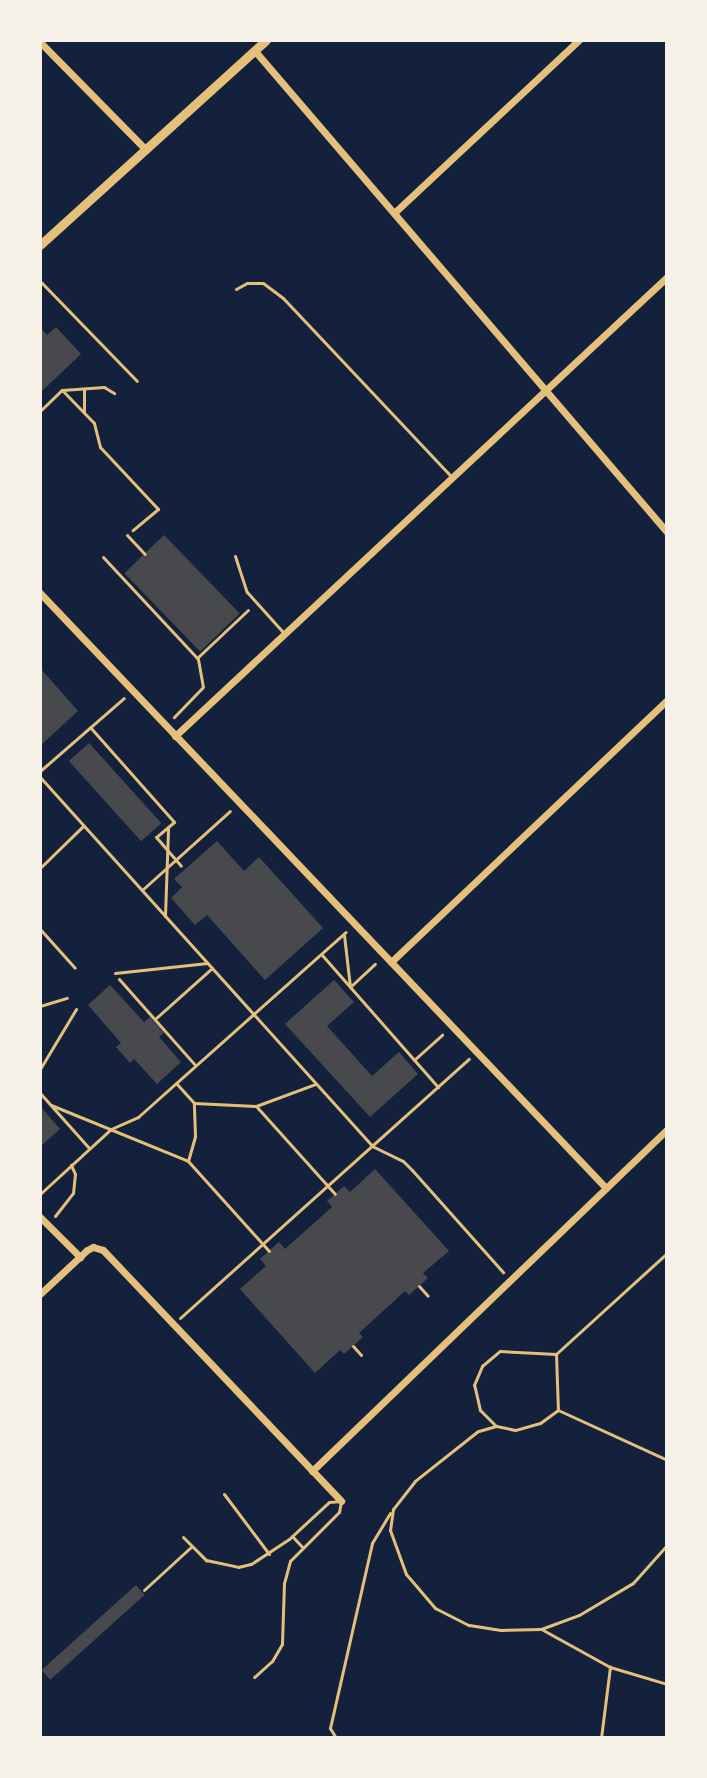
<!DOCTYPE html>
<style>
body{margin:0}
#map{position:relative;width:707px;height:1778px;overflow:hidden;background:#14213d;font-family:Helvetica,sans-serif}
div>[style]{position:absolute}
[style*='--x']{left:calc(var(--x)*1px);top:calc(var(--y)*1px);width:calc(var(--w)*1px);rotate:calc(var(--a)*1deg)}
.building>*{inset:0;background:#48494c;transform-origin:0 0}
.path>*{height:3px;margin:-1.5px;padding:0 1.5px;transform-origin:1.5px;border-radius:1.5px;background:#e5c07b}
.service>*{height:3px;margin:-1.5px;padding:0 1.5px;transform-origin:1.5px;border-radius:1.5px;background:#e5c07b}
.minor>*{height:7px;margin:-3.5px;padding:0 3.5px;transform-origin:3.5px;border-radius:3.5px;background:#e5c07b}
.tertiary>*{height:9px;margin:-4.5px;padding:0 4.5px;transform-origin:4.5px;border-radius:4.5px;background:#e5c07b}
span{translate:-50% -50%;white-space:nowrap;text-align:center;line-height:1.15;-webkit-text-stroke:6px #f6f1e7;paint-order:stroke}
.frame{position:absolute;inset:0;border:42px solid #f6f1e7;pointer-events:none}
</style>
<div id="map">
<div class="building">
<div style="clip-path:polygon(40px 327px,47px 335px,56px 327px,81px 354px,40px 393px)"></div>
<div style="left:164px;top:535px;width:109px;height:55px;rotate:46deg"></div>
<div style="clip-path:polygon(40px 668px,78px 711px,40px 746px)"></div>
<div style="left:89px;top:743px;width:108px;height:27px;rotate:48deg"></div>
<div style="clip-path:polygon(217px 841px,244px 871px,259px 857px,323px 928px,265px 980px,207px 915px,195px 925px,171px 898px,182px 887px,174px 879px)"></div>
<div style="clip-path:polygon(334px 980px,354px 1002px,327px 1026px,372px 1076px,399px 1052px,418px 1074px,370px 1117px,285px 1024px)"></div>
<div style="clip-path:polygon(110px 985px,144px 1022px,150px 1017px,164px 1033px,159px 1037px,181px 1062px,157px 1084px,134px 1059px,130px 1063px,116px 1047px,121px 1043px,88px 1005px)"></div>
<div style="clip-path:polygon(40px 1106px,60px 1129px,40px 1147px)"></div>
<div style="clip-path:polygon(375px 1169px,449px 1251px,423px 1273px,428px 1278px,409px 1295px,405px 1291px,359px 1333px,363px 1337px,344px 1354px,340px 1350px,315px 1373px,240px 1289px,266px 1266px,260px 1259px,269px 1251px,279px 1242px,285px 1249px,332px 1207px,327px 1201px,335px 1194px,344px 1186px,350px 1192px)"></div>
<div style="left:136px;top:1585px;width:13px;height:127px;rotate:48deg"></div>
</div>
<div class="path">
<div style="--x:62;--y:390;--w:42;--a:-4.1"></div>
<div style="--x:104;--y:387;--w:12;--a:31"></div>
<div style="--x:40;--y:411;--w:30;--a:-44"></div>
<div style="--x:62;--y:390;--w:46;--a:45.9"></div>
<div style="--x:94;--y:423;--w:25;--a:76"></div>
<div style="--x:100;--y:447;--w:85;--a:46.9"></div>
<div style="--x:158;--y:509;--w:33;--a:140"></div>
<div style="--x:84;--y:412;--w:23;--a:-90"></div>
<div style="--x:127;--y:535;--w:26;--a:47"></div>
<div style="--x:103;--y:557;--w:139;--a:47"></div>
<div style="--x:198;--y:659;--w:28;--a:80"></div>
<div style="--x:203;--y:687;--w:42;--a:134"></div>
<div style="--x:197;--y:658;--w:70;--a:-43.3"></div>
<div style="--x:90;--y:727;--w:127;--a:48.5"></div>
<div style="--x:174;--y:822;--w:23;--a:140"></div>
<div style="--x:156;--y:837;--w:38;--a:49"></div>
<div style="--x:40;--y:771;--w:111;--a:-41"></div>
<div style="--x:40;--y:777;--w:496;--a:48"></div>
<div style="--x:372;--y:1146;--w:34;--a:26"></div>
<div style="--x:403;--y:1161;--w:13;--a:45"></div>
<div style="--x:412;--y:1170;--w:137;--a:48.3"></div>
<div style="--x:40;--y:868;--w:60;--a:-44.3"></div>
<div style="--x:142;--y:890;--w:118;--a:-41.9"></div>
<div style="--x:165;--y:916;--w:88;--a:-88"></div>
<div style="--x:40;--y:929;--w:52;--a:48.1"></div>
<div style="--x:344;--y:935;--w:52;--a:83.4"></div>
<div style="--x:322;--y:955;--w:176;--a:48.7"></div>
<div style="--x:115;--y:973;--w:93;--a:-6.2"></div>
<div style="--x:119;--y:979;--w:115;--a:48.5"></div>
<div style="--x:350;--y:987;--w:34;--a:-43"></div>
<div style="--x:40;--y:1006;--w:28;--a:-17"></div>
<div style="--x:156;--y:1018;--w:75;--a:-41.8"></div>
<div style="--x:414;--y:1060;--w:38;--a:-42"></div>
<div style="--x:40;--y:1069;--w:70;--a:-59"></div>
<div style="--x:176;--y:1083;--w:27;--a:48"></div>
<div style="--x:194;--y:1103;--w:62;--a:2.8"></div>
<div style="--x:256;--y:1106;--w:63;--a:-20.4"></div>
<div style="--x:40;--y:1093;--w:74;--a:48.3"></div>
<div style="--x:51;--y:1105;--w:148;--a:22.2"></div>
<div style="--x:188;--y:1161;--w:121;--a:48"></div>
<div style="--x:256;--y:1106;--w:118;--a:48.1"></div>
<div style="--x:188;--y:1161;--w:26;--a:-74"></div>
<div style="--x:195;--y:1136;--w:33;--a:-92"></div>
<div style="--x:40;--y:1194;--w:96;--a:-42.5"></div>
<div style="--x:111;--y:1129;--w:30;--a:-24"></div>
<div style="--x:138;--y:1117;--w:278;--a:-41.7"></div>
<div style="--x:55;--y:1216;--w:29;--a:-52"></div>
<div style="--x:73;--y:1193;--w:19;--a:-84"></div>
<div style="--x:75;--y:1174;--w:10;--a:-114"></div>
<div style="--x:419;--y:1286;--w:13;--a:48"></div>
<div style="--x:180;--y:1318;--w:388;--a:-41.9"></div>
<div style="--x:353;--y:1346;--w:12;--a:48"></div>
<div style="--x:556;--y:1354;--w:56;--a:88"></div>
<div style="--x:558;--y:1410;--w:22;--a:144"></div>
<div style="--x:540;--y:1423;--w:26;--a:164"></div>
<div style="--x:515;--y:1430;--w:19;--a:-168"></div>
<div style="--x:496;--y:1426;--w:23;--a:-135"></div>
<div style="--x:480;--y:1410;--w:26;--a:-103"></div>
<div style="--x:474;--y:1385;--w:21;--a:-67"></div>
<div style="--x:482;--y:1366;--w:23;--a:-40"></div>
<div style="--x:500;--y:1351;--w:56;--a:3.1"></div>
<div style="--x:556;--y:1354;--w:150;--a:-42.3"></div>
<div style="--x:558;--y:1410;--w:120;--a:24.6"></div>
<div style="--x:496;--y:1426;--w:19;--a:164"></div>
<div style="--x:478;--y:1431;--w:80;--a:141.6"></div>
<div style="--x:415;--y:1481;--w:36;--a:128"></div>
<div style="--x:393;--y:1509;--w:21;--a:98"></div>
<div style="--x:390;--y:1530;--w:47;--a:70"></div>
<div style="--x:406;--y:1574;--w:45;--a:49.5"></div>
<div style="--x:435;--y:1608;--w:38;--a:27"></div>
<div style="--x:469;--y:1625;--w:32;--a:9"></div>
<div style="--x:501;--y:1630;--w:40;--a:-1.4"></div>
<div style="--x:541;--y:1629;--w:40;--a:-20.2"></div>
<div style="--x:579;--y:1615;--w:63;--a:-30.7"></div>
<div style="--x:633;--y:1583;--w:51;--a:-48.2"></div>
<div style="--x:543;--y:1630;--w:77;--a:28.9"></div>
<div style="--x:610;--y:1667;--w:59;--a:16.6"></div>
<div style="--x:336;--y:1738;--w:12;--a:-121"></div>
<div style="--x:330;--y:1728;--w:190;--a:-77.2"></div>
<div style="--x:372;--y:1543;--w:35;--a:-59"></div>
<div style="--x:601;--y:1738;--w:72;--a:-82.8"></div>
</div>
<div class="service">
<div style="--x:40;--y:281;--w:139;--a:45.9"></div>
<div style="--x:236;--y:289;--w:13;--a:-29"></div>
<div style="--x:247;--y:283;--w:16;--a:0"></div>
<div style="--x:263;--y:283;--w:25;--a:37"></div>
<div style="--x:283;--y:298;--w:245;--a:46.7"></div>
<div style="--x:235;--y:556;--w:38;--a:72"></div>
<div style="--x:247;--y:592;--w:54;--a:48"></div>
<div style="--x:224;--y:1494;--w:75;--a:53.1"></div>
<div style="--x:292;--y:1536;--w:16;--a:47"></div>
<div style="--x:183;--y:1537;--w:33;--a:45"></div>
<div style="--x:206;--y:1560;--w:33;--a:12"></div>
<div style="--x:238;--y:1567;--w:13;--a:-13"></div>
<div style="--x:251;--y:1564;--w:45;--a:-33.3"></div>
<div style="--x:289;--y:1539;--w:54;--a:-42.8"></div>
<div style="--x:329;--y:1502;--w:12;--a:-5"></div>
<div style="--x:341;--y:1501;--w:11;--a:100"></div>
<div style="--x:339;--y:1512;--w:69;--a:135"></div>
<div style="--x:290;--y:1561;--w:23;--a:105"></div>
<div style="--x:284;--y:1583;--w:61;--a:91.9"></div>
<div style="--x:282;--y:1644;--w:20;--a:120"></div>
<div style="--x:272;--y:1661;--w:24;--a:138"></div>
<div style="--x:144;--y:1590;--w:64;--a:-42.5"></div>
</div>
<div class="minor">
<div style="--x:40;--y:42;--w:148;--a:45.5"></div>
<div style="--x:255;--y:51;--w:633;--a:49.42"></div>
<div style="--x:394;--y:213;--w:253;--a:-43.1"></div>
<div style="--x:40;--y:593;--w:821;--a:46.43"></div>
<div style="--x:175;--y:736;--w:673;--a:-43.01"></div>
<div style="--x:391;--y:962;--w:381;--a:-43.5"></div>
<div style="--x:40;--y:1217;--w:57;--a:45"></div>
<div style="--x:40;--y:1294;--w:64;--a:-43.1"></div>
<div style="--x:87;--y:1250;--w:7;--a:-27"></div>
<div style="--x:93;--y:1247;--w:10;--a:17"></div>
<div style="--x:103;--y:1250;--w:346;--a:46.5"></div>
<div style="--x:312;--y:1471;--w:493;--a:-43.9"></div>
</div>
<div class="tertiary">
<div style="--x:40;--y:245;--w:305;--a:-42.2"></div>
</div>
<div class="frame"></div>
</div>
